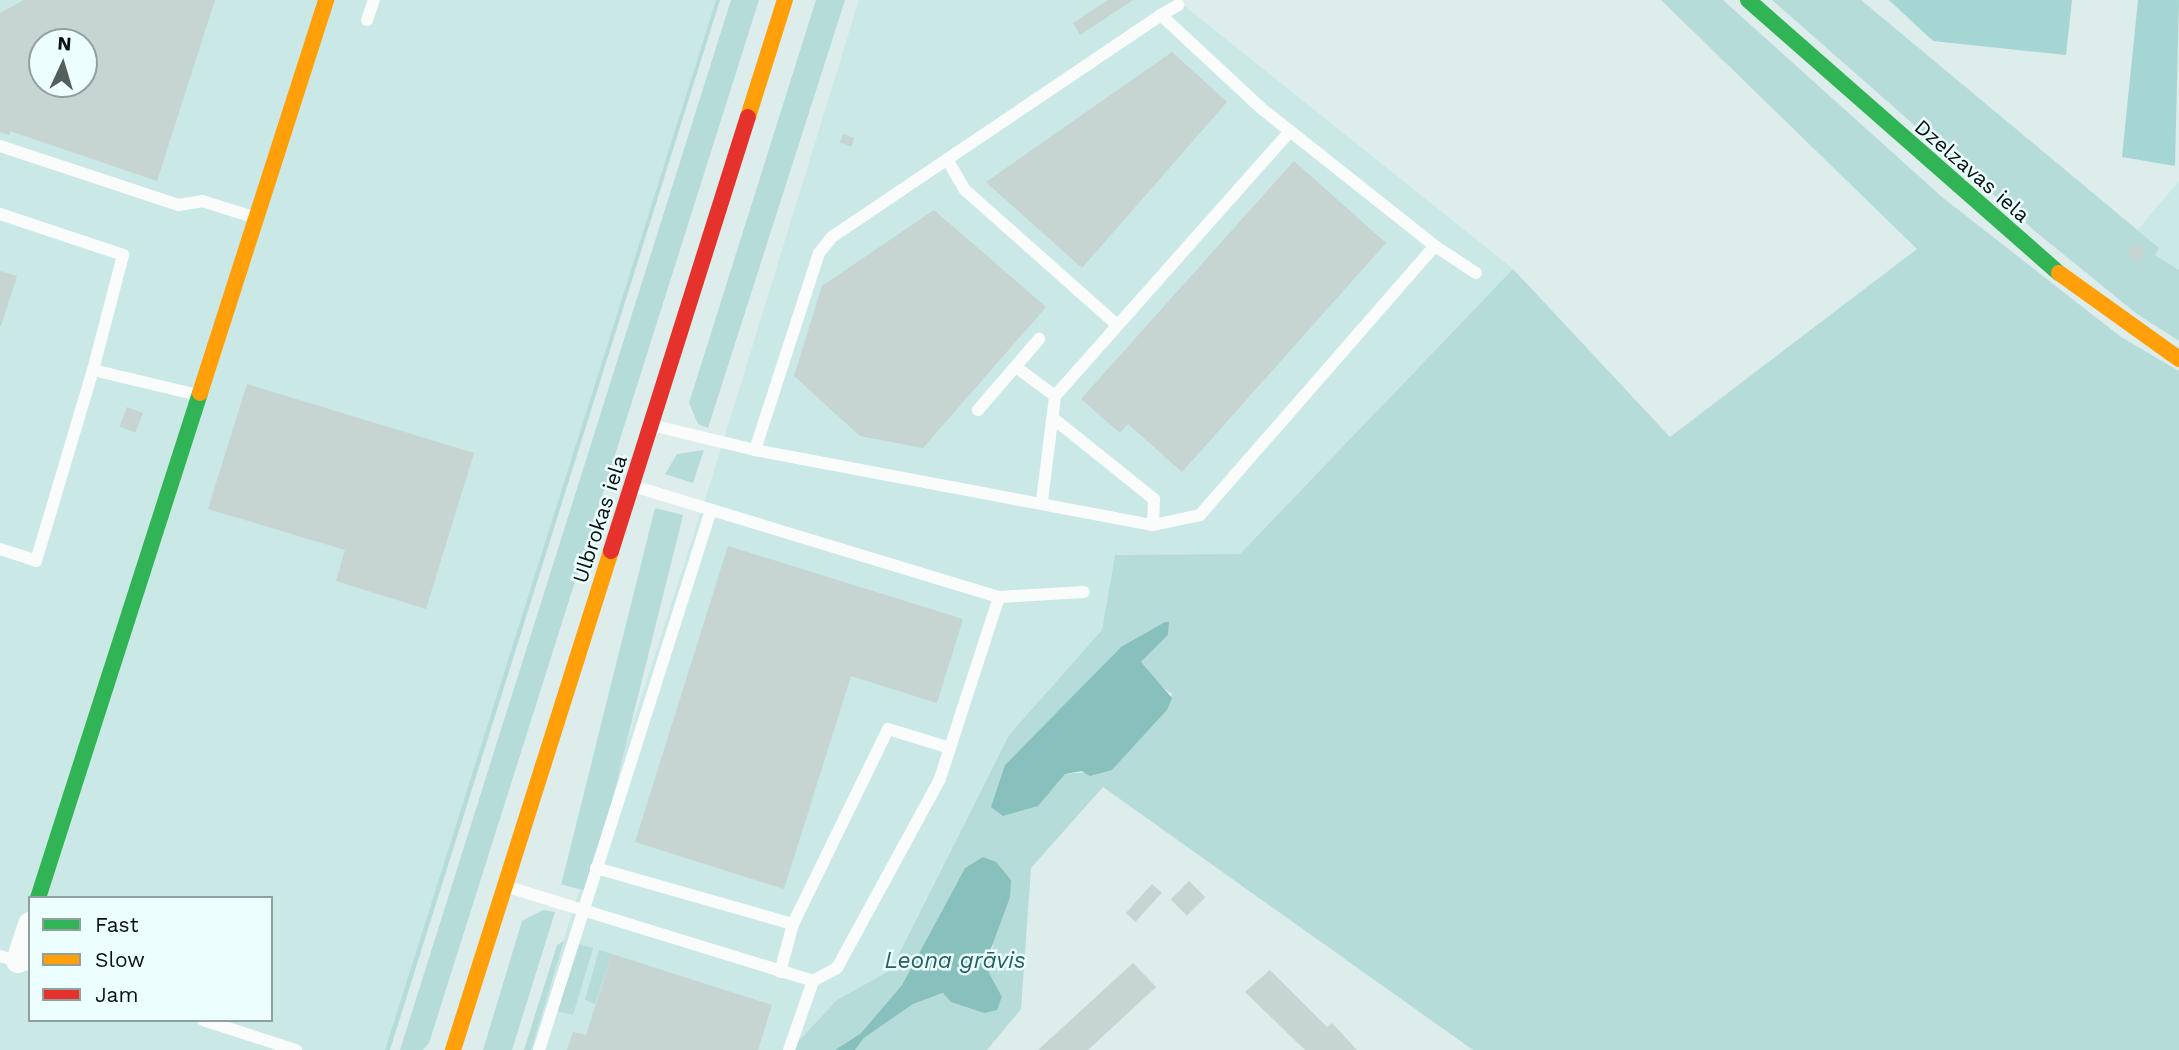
<!DOCTYPE html>
<meta charset="utf-8">
<style>
body{margin:0}
#map{position:relative;width:2179px;height:1050px;overflow:hidden;background:#dcedeb;font-family:"Work Sans",sans-serif}
div>[style]{position:absolute}
[style*='--x']{left:calc(var(--x)*1px);top:calc(var(--y)*1px);width:calc(var(--w)*1px);rotate:calc(var(--a)*1deg)}
.built>*{inset:0;background:#cae8e5}
.green>*{inset:0;background:#b6dcd9;transform-origin:0 0}
.forest>*{inset:0;background:#a6d6d3}
.water>*{inset:0;background:#87c0bc}
.building>*{inset:0;background:#c6d4d2;transform-origin:0 0}
.lane>*{height:12px;margin:-6px;padding:0 6px;transform-origin:6px;border-radius:6px;background:#fafcfc}
.street>*{height:24px;margin:-12px;padding:0 12px;transform-origin:12px;border-radius:12px;background:#fafcfc}
.fast>*{height:16px;margin:-8px;padding:0 8px;transform-origin:8px;border-radius:8px;background:#30b455}
.slow>*{height:16px;margin:-8px;padding:0 8px;transform-origin:8px;border-radius:8px;background:#ff9f0a}
.jam>*{height:16px;margin:-8px;padding:0 8px;transform-origin:8px;border-radius:8px;background:#e5322d}
span{translate:-50% -50%;white-space:nowrap;text-align:center;line-height:1.15;-webkit-text-stroke:5px #ecfefd;paint-order:stroke}
.street-label{font-size:21px;color:#071211}
.water-label{font-size:23px;color:#24615e;font-style:italic}
.legend{position:absolute;left:28px;top:896px;width:245px;height:126px;box-sizing:border-box;background:#ecfefd;border:2px solid #90a09f;margin:0;padding:9px 12px;list-style:none;font-size:21px;color:#071211}
.legend li{display:flex;align-items:center;gap:14px;height:35px}
.legend b{width:35px;border:2px solid #90a09f}
.north{position:absolute;left:28px;top:28px;width:70px;height:70px;box-sizing:border-box;background:#ecfefd;border:2px solid #90a09f;border-radius:50%;rotate:4deg;font-size:19px;font-weight:700;line-height:28px;text-align:center;color:#071211}
.north::after{content:'';display:block;margin:auto;width:24px;height:32px;background:#525f5d;clip-path:polygon(50% 0,100% 100%,50% 72%,0 100%)}
</style>
<div id="map">
<div class="built">
<div style="clip-path:polygon(evenodd,0 0,716px 0,385px 1050px,0 1050px,0 0,42px 42px,84px 42px,84px 84px,42px 84px,42px 42px,0 0,30px 898px,271px 898px,271px 1020px,30px 1020px,30px 898px)"></div>
<div style="clip-path:polygon(859px 0,1177px 0,1513px 269px,1240px 554px,1115px 555px,1102px 630px,1009px 735px,891px 971px,837px 1000px,790px 1050px,528px 1050px,715px 468px)"></div>
<div style="clip-path:polygon(2179px 181px,2179px 270px,2155px 255px,2135px 233px)"></div>
</div>
<div class="green">
<div style="clip-path:polygon(716px 0,720px 0,390px 1050px,385px 1050px)"></div>
<div style="clip-path:polygon(731px 0,759px 0,429px 1043px,423px 1050px,400px 1050px)"></div>
<div style="clip-path:polygon(816px 0,845px 0,708px 428px,698px 424px,689px 403px)"></div>
<div style="clip-path:polygon(evenodd,1661px 0,1723px 0,1942px 197px,2121px 337px,2179px 371px,2179px 1050px,1473px 1050px,1103px 787px,1031px 868px,1021px 1009px,987px 1050px,855px 1050px,864px 1038px,913px 1004px,944px 993px,968px 1008px,998px 1006px,1002px 998px,987px 971px,993px 946px,979px 861px,965px 868px,902px 985px,861px 1033px,835px 1050px,790px 1050px,837px 1000px,891px 970px,1009px 735px,1102px 630px,1115px 555px,1240px 554px,1513px 269px,1670px 437px,1917px 249px,1661px 0,1168px 635px,1141px 662px,1152px 680px,1172px 694px,1167px 710px,1112px 770px,1065px 774px,1037px 806px,1003px 816px,1005px 765px,1121px 647px,1168px 635px)"></div>
<div style="clip-path:polygon(1772px 0,1861px 0,2159px 248px,2155px 255px,2179px 270px,2179px 341px,2137px 314px,2036px 232px)"></div>
<div style="clip-path:polygon(704px 450px,693px 483px,665px 474px,677px 454px)"></div>
<div style="left:655px;top:508px;width:29px;height:388px;rotate:14deg"></div>
<div style="clip-path:polygon(543px 910px,555px 912px,512px 1050px,483px 1050px,522px 921px)"></div>
<div style="clip-path:polygon(564px 941px,531px 1050px,524px 1050px,557px 945px)"></div>
<div style="clip-path:polygon(579px 944px,593px 948px,573px 1015px,556px 1011px)"></div>
<div style="clip-path:polygon(599px 950px,612px 954px,595px 1004px,585px 1000px)"></div>
</div>
<div class="forest">
<div style="clip-path:polygon(1889px 0,2072px 0,2066px 55px,1933px 41px)"></div>
<div style="clip-path:polygon(2138px 0,2179px 0,2175px 166px,2122px 157px)"></div>
</div>
<div class="water">
<div style="clip-path:polygon(1165px 622px,1169px 622px,1168px 635px,1141px 662px,1172px 698px,1167px 710px,1112px 770px,1090px 776px,1082px 771px,1065px 774px,1038px 806px,1003px 816px,991px 807px,1005px 765px,1121px 647px)"></div>
<div style="clip-path:polygon(983px 857px,996px 862px,1011px 880px,1010px 897px,989px 954px,988px 971px,1002px 997px,997px 1010px,984px 1013px,951px 1002px,943px 993px,913px 1004px,864px 1038px,855px 1050px,835px 1050px,861px 1033px,902px 985px,965px 868px)"></div>
</div>
<div class="building">
<div style="clip-path:polygon(evenodd,24px 0,215px 0,157px 181px,10px 131px,9px 135px,0 132px,0 13px,24px 0,42px 42px,84px 42px,84px 84px,42px 84px,42px 42px)"></div>
<div style="clip-path:polygon(1108px 0,1133px 0,1080px 35px,1073px 23px)"></div>
<div style="clip-path:polygon(1172px 52px,1227px 102px,1082px 268px,986px 182px)"></div>
<div style="left:843px;top:134px;width:12px;height:9px;rotate:20deg"></div>
<div style="clip-path:polygon(1294px 161px,1386px 243px,1182px 472px,1128px 424px,1120px 433px,1081px 399px)"></div>
<div style="clip-path:polygon(934px 210px,1046px 307px,923px 448px,860px 436px,794px 376px,822px 286px)"></div>
<div style="left:2135px;top:243px;width:14px;height:14px;rotate:34deg"></div>
<div style="clip-path:polygon(0 271px,17px 276px,1px 326px,0 326px)"></div>
<div style="clip-path:polygon(247px 384px,474px 453px,426px 609px,336px 581px,345px 550px,208px 509px)"></div>
<div style="left:127px;top:407px;width:17px;height:21px;rotate:21deg"></div>
<div style="clip-path:polygon(728px 546px,963px 619px,937px 703px,851px 676px,784px 889px,635px 842px)"></div>
<div style="left:1189px;top:881px;width:23px;height:26px;rotate:45deg"></div>
<div style="left:1152px;top:884px;width:13px;height:39px;rotate:42deg"></div>
<div style="clip-path:polygon(612px 954px,772px 1005px,758px 1050px,567px 1050px,573px 1032px,586px 1035px)"></div>
<div style="clip-path:polygon(1133px 963px,1156px 987px,1088px 1050px,1038px 1050px)"></div>
<div style="clip-path:polygon(1270px 970px,1327px 1027px,1332px 1023px,1357px 1050px,1305px 1050px,1245px 992px)"></div>
</div>
<div class="lane">
<div style="--x:1161;--y:15;--w:20;--a:-30"></div>
<div style="--x:367;--y:20;--w:21;--a:-71"></div>
<div style="--x:0;--y:146;--w:188;--a:18.3"></div>
<div style="--x:178;--y:205;--w:24;--a:-9"></div>
<div style="--x:202;--y:201;--w:53;--a:17.4"></div>
<div style="--x:947;--y:159;--w:36;--a:60"></div>
<div style="--x:965;--y:190;--w:203;--a:41.6"></div>
<div style="--x:0;--y:214;--w:130;--a:18.4"></div>
<div style="--x:123;--y:255;--w:119;--a:104.6"></div>
<div style="--x:93;--y:370;--w:108;--a:13.4"></div>
<div style="--x:1435;--y:246;--w:49;--a:33.4"></div>
<div style="--x:1016;--y:367;--w:49;--a:36.6"></div>
<div style="--x:978;--y:410;--w:94;--a:-49.3"></div>
<div style="--x:1054;--y:419;--w:128;--a:38.7"></div>
<div style="--x:1154;--y:499;--w:26;--a:92"></div>
<div style="--x:651;--y:425;--w:107;--a:13.5"></div>
<div style="--x:755;--y:450;--w:405;--a:10.7"></div>
<div style="--x:1153;--y:525;--w:48;--a:-12"></div>
<div style="--x:1200;--y:515;--w:357;--a:-48.9"></div>
<div style="--x:1435;--y:246;--w:222;--a:-141.6"></div>
<div style="--x:1261;--y:108;--w:137;--a:-137.1"></div>
<div style="--x:1161;--y:15;--w:397;--a:146"></div>
<div style="--x:832;--y:237;--w:21;--a:129"></div>
<div style="--x:819;--y:253;--w:207;--a:108"></div>
<div style="--x:633;--y:486;--w:382;--a:16.9"></div>
<div style="--x:999;--y:597;--w:191;--a:108"></div>
<div style="--x:940;--y:779;--w:215;--a:118.6"></div>
<div style="--x:837;--y:968;--w:27;--a:152"></div>
<div style="--x:1042;--y:501;--w:106;--a:-82.9"></div>
<div style="--x:1055;--y:396;--w:354;--a:-48.4"></div>
<div style="--x:0;--y:549;--w:38;--a:18"></div>
<div style="--x:36;--y:561;--w:199;--a:-73.4"></div>
<div style="--x:999;--y:597;--w:85;--a:-3.4"></div>
<div style="--x:596;--y:868;--w:205;--a:15.9"></div>
<div style="--x:793;--y:924;--w:217;--a:-64"></div>
<div style="--x:888;--y:729;--w:65;--a:17"></div>
<div style="--x:508;--y:887;--w:319;--a:17.1"></div>
<div style="--x:813;--y:981;--w:73;--a:109.2"></div>
<div style="--x:0;--y:956;--w:31;--a:17"></div>
<div style="--x:780;--y:972;--w:50;--a:-74.8"></div>
<div style="--x:203;--y:1020;--w:98;--a:17.9"></div>
<div style="--x:539;--y:1050;--w:567;--a:-72.33"></div>
</div>
<div class="street">
<div style="--x:18;--y:961;--w:39;--a:-72"></div>
</div>
<div class="fast">
<div style="--x:1748;--y:0;--w:414;--a:41.3"></div>
<div style="--x:38;--y:898;--w:530;--a:-72.21"></div>
</div>
<div class="slow">
<div style="--x:748;--y:117;--w:123;--a:-72.5"></div>
<div style="--x:2059;--y:273;--w:148;--a:35.6"></div>
<div style="--x:200;--y:393;--w:413;--a:-72.2"></div>
<div style="--x:453;--y:1050;--w:523;--a:-72.43"></div>
</div>
<div class="jam">
<div style="--x:611;--y:551;--w:455;--a:-72.5"></div>
</div>
<div class="street-label">
<span style="left:1972px;top:171px;rotate:41deg">Dzelzavas iela</span>
<span style="left:600px;top:519px;rotate:-72deg">Ulbrokas iela</span>
</div>
<div class="water-label">
<span style="left:955px;top:961px">Leona grāvis</span>
</div>
<ul class="legend">
<li><b style="height:9px;background:#30b455"></b>Fast</li>
<li><b style="height:9px;background:#ff9f0a"></b>Slow</li>
<li><b style="height:9px;background:#e5322d"></b>Jam</li>
</ul>
<div class="north">N</div>
</div>
